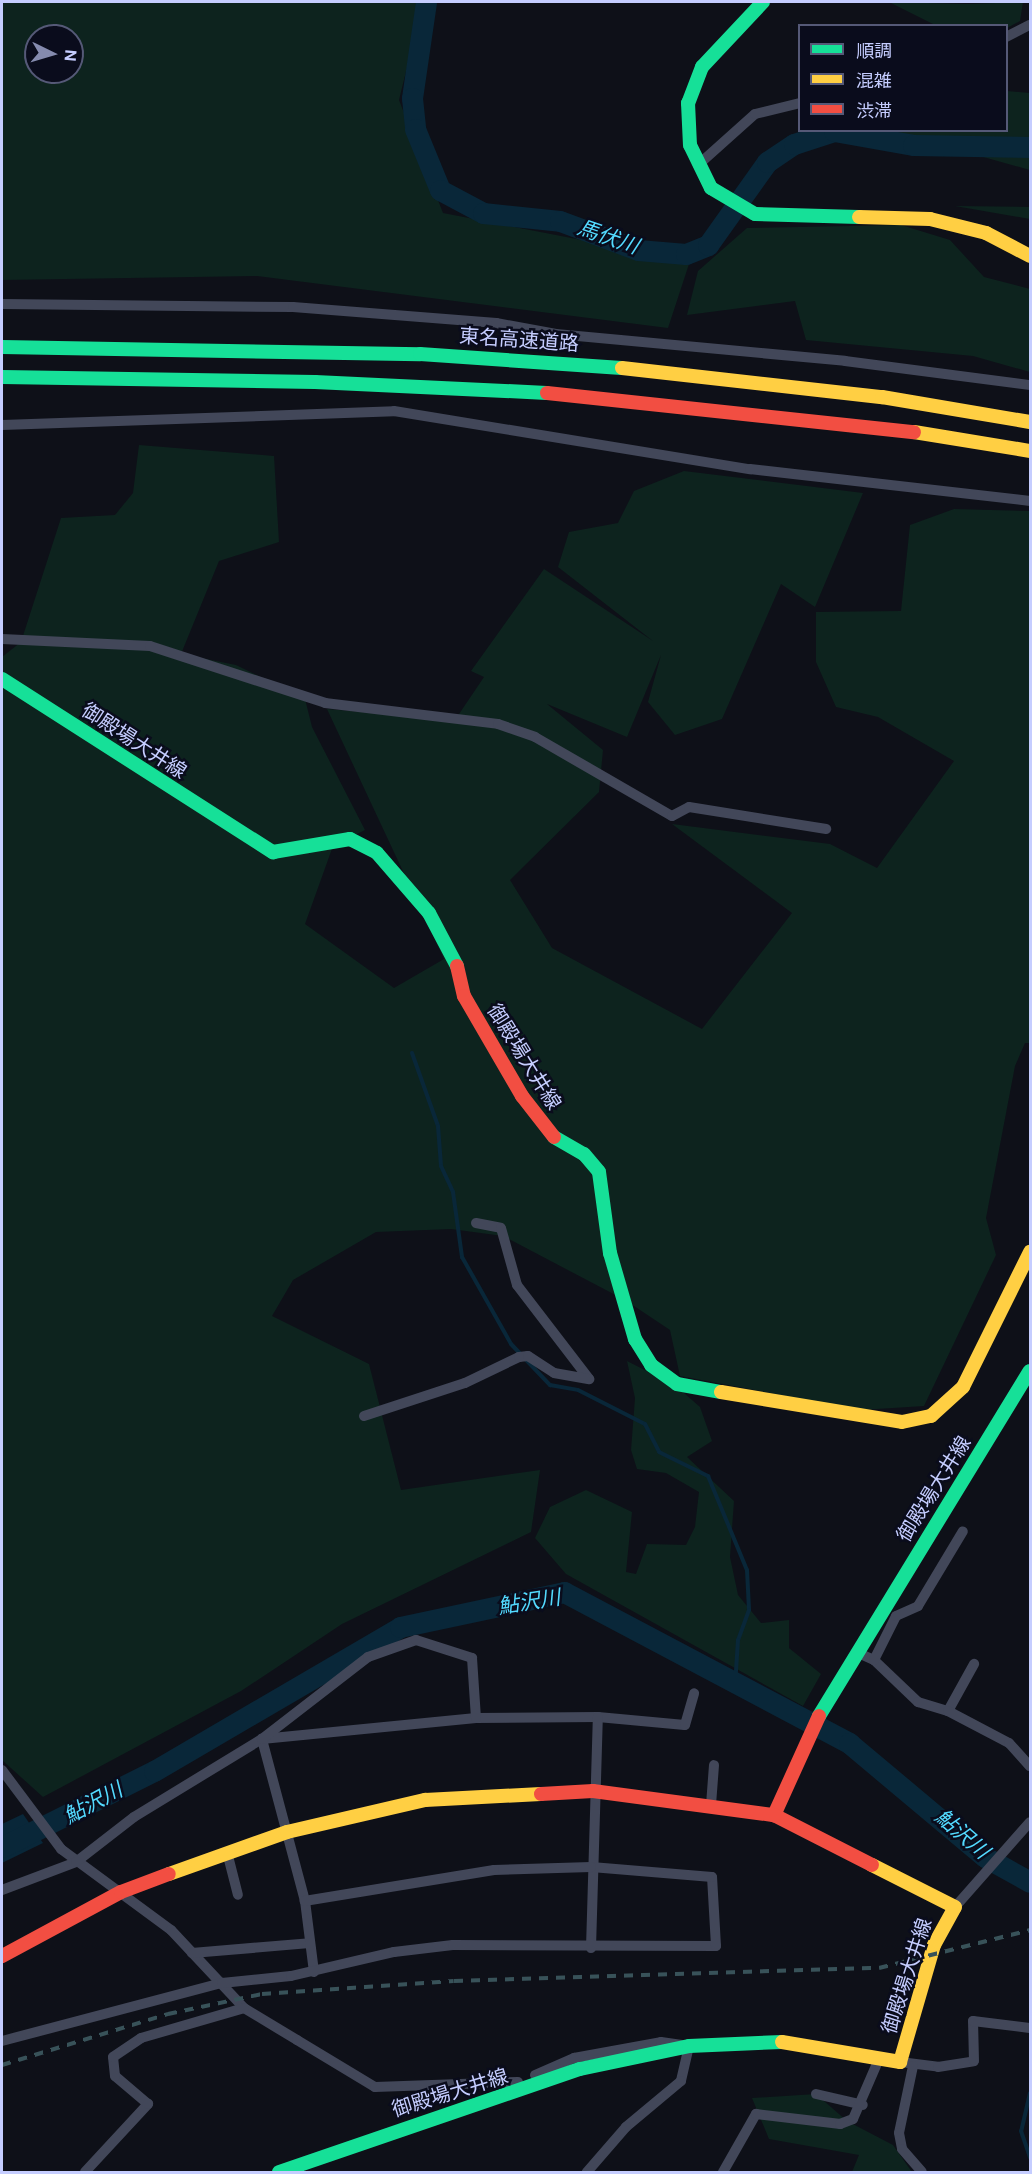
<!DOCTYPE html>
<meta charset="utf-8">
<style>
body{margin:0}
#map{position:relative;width:1032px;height:2174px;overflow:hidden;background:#0e1018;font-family:"DM Sans","Noto Sans JP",sans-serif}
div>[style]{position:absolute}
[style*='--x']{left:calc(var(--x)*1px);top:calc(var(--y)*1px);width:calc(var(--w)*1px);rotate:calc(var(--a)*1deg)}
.green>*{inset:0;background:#0d231e}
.water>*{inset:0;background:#092739}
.stream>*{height:4px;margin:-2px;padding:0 2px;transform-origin:2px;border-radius:2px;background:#092739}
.river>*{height:21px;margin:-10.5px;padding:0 10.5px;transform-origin:10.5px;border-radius:10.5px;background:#092739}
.street>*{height:10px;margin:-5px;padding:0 5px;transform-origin:5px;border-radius:5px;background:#424759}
.fast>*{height:14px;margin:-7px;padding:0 7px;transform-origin:7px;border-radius:7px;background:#16e098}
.slow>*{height:14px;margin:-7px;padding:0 7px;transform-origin:7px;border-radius:7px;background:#ffcf43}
.jam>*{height:14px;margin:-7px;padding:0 7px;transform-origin:7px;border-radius:7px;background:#f24e42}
.rail>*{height:4px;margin-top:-2px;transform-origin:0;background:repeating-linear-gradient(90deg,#385259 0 9px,transparent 0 17px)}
span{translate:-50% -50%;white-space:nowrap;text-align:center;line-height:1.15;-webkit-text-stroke:5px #0a0c1c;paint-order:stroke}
.street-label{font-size:20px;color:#c5cdff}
.water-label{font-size:21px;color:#53daff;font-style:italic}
.frame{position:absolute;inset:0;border:3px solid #c5cdff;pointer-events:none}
.legend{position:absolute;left:798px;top:24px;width:210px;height:108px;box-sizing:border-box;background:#0a0c1c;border:2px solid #555977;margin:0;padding:8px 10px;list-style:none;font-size:18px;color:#c5cdff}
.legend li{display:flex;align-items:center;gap:12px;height:30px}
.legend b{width:30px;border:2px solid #555977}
.north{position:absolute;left:24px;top:24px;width:60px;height:60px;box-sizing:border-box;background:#0a0c1c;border:2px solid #555977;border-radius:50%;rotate:95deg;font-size:16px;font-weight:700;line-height:24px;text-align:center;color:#c5cdff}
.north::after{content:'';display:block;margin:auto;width:21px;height:27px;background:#858bae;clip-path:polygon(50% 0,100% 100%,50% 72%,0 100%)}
</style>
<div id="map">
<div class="green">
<div style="clip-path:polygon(evenodd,2px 2px,423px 2px,399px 100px,443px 213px,690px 261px,668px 328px,257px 276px,2px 280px,2px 2px,36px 36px,72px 36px,72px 72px,36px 72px,36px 36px)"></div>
<div style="clip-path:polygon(889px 2px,967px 4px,1023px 2px,1020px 21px,1007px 28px,935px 25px)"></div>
<div style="clip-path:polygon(1007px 91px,1030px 93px,1030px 170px,891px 131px,1006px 130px)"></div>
<div style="clip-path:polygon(955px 206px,1030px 207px,1030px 219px)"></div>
<div style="clip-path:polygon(901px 225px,950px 240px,984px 277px,1030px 289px,1030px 372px,973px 356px,806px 340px,795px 301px,687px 315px,698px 271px,747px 228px)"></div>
<div style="clip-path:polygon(139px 445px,274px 456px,279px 542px,219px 561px,181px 654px,236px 665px,305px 699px,312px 727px,365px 830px,333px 846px,305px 924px,394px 988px,444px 959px,327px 709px,455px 720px,484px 677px,471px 671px,544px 569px,653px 641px,558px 567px,569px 532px,618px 523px,634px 491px,684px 471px,863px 493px,815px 607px,781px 584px,722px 719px,675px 735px,648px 702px,661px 655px,627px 737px,547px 704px,603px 750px,599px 792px,510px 880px,552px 948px,702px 1029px,792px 913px,672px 824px,830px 844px,877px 868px,954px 761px,878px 717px,836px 707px,816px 662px,816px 612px,901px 611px,910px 525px,954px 509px,1030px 511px,1030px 1043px,1025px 1043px,1015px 1066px,986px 1218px,996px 1255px,924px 1406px,861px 1410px,680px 1376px,670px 1330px,625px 1300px,503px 1236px,451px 1229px,376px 1232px,293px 1280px,272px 1316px,369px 1364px,401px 1490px,540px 1470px,531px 1532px,342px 1624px,241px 1691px,43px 1797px,2px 1760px,2px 657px,21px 642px,61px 518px,115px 515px,133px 493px)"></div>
<div style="clip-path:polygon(627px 1361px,676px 1386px,700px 1407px,712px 1441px,687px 1457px,734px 1501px,730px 1557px,738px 1595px,761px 1623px,789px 1620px,789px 1648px,821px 1674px,803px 1706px,566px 1574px,535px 1538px,550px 1507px,586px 1490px,632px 1512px,626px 1572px,636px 1574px,647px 1544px,686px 1545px,695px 1527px,699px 1492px,666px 1473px,637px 1469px,631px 1450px,635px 1398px)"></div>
<div style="clip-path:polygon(816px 2094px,847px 2121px,893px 2145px,912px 2172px,852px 2172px,859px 2155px,769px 2139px,752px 2098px)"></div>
</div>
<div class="water">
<div style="clip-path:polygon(23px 1814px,43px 1843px,2px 1863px,2px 1824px)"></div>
</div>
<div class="stream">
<div style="--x:412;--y:1053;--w:77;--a:70.4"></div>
<div style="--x:438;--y:1126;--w:40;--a:85.7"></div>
<div style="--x:441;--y:1166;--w:29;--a:65"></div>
<div style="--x:453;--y:1192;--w:66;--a:82.1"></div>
<div style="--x:462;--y:1257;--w:100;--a:60.6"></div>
<div style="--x:511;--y:1344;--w:57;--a:46.4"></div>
<div style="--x:550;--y:1385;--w:28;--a:10"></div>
<div style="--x:578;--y:1390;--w:75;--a:26.9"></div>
<div style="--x:645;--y:1424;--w:31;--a:63"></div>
<div style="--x:659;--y:1452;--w:55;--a:26.1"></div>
<div style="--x:708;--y:1476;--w:102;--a:67.5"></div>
<div style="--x:747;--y:1570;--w:40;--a:87.1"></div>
<div style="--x:749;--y:1610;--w:32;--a:110"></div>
<div style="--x:738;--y:1640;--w:46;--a:93.7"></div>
<div style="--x:1030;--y:2093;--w:39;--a:103"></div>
<div style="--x:1021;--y:2131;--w:28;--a:71"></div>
</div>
<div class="river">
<div style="--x:426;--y:2;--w:97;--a:98.3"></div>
<div style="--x:412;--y:98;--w:31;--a:84"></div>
<div style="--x:415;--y:129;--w:66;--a:67.7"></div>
<div style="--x:440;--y:190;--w:49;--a:28.1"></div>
<div style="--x:483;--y:213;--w:77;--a:5.9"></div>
<div style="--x:560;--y:221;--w:83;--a:20.4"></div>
<div style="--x:638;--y:250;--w:48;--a:4.8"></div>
<div style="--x:686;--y:254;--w:24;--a:-22"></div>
<div style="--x:708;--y:245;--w:102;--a:-54.6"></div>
<div style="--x:767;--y:162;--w:32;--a:-34"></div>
<div style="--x:794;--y:144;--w:42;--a:-18"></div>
<div style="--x:834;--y:131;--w:80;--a:10"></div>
<div style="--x:913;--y:145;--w:117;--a:1"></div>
<div style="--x:2;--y:1847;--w:170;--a:-26.6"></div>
<div style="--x:154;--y:1771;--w:285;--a:-30.3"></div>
<div style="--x:400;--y:1627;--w:168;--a:-12"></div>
<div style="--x:564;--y:1592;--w:323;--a:27.9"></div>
<div style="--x:849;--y:1743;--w:177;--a:40"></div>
<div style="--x:985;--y:1857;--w:51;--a:29.1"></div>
</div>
<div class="street">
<div style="--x:1006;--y:37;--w:27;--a:-27"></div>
<div style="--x:698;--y:165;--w:76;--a:-41.8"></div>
<div style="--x:755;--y:114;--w:46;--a:-13.7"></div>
<div style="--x:2;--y:304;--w:291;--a:0.6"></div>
<div style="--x:293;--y:307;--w:204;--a:4.5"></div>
<div style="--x:496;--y:323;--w:61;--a:10.4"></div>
<div style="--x:556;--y:334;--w:290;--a:5.3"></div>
<div style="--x:845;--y:361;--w:187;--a:7.4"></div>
<div style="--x:2;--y:425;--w:392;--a:-2"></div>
<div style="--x:394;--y:411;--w:361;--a:9.3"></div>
<div style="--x:750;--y:469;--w:282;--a:6.5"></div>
<div style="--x:2;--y:639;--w:148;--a:2.7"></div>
<div style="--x:150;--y:646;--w:184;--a:18"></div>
<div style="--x:325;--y:703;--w:174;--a:6.9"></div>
<div style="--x:498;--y:724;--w:39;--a:19"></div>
<div style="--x:535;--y:737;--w:158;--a:30"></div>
<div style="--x:672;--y:816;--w:19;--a:-28"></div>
<div style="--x:689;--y:807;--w:139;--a:9.1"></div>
<div style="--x:476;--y:1223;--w:25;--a:11"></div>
<div style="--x:501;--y:1228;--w:59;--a:74.3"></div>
<div style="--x:517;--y:1285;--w:118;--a:52.5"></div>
<div style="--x:364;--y:1416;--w:106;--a:-18.1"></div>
<div style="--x:465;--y:1383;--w:60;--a:-25.7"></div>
<div style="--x:519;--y:1357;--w:9;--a:-6"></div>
<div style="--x:528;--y:1356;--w:31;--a:33"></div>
<div style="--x:554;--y:1373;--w:36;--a:10"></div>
<div style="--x:856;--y:1652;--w:20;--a:24"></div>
<div style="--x:874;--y:1660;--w:61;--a:43.7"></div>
<div style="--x:918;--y:1702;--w:31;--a:17"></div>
<div style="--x:948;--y:1711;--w:54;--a:-61"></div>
<div style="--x:874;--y:1660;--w:49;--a:-63.4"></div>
<div style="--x:896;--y:1616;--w:24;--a:-24"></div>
<div style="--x:918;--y:1606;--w:87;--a:-59"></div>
<div style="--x:948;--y:1711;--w:69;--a:27.7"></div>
<div style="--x:1009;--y:1743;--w:31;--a:48"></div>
<div style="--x:2;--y:1770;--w:99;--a:53.2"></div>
<div style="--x:61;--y:1849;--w:137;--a:36.4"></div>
<div style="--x:171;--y:1930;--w:107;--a:46.9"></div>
<div style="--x:244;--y:2008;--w:62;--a:31.1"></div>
<div style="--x:297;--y:2040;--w:91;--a:31.1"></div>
<div style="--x:375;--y:2087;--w:143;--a:-2"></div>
<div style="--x:711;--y:1805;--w:40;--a:-85.7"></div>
<div style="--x:227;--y:1852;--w:44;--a:75.7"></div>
<div style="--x:2;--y:1890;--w:79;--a:-20.7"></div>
<div style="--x:76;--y:1862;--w:73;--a:-37.8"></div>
<div style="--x:134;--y:1817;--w:150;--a:-31.4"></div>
<div style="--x:262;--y:1739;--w:215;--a:-5.6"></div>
<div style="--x:476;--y:1718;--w:122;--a:-0.5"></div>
<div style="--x:598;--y:1717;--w:87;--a:5.3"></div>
<div style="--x:685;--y:1725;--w:33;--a:-74"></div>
<div style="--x:955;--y:1907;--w:113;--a:-48.6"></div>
<div style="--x:591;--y:1948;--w:231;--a:-88.3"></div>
<div style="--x:192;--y:1953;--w:118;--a:-4.8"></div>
<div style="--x:314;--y:1972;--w:72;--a:-97.2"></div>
<div style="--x:305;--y:1901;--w:168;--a:-104.9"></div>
<div style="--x:262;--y:1739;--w:134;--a:-37.7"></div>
<div style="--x:368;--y:1657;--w:51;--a:-19.5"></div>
<div style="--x:416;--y:1640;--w:59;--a:17.8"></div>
<div style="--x:472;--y:1658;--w:60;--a:86.2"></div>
<div style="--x:2;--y:2041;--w:228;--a:-14.8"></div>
<div style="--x:222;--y:1983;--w:69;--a:-5.8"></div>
<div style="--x:291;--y:1976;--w:106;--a:-13.1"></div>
<div style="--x:394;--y:1952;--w:59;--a:-6.8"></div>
<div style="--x:453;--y:1945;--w:263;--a:0.2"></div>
<div style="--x:716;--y:1946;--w:69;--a:-93.3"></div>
<div style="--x:712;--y:1877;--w:121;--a:-175.3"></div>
<div style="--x:591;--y:1867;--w:97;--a:178.2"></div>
<div style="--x:494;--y:1870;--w:192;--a:170.7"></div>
<div style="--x:900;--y:2062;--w:38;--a:7"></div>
<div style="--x:938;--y:2067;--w:36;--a:-9"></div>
<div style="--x:974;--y:2061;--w:40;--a:-91.4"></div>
<div style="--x:973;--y:2021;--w:57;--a:7"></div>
<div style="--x:913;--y:2066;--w:68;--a:101.8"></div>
<div style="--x:899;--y:2133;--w:16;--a:79"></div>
<div style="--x:902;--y:2149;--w:30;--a:49"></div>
<div style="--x:535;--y:2075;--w:43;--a:-23.6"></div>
<div style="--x:574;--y:2058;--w:88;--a:-10.4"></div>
<div style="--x:661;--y:2042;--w:28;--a:8"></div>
<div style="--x:689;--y:2046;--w:36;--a:103"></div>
<div style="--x:681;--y:2081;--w:72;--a:140.1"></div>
<div style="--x:626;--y:2127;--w:60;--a:130.9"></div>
<div style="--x:816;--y:2094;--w:48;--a:13.2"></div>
<div style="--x:85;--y:2172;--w:93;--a:-47.2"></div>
<div style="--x:148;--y:2104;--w:43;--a:-139.7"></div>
<div style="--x:115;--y:2076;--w:19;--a:-96"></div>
<div style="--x:113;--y:2057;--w:34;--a:-34"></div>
<div style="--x:141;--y:2038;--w:107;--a:-16.2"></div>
<div style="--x:723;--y:2172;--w:67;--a:-60.4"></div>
<div style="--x:756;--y:2114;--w:85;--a:6.8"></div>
<div style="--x:840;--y:2124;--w:14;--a:-21"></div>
<div style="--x:853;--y:2119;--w:65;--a:-66.6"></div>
</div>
<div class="fast">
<div style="--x:763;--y:2;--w:89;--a:133.2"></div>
<div style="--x:702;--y:67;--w:39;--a:111"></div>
<div style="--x:688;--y:103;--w:42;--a:87.3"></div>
<div style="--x:690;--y:145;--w:48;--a:64"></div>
<div style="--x:711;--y:188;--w:51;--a:30.6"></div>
<div style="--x:755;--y:214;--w:104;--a:1.7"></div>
<div style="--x:2;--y:347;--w:418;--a:1"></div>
<div style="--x:420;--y:354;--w:202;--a:4"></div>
<div style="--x:2;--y:377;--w:313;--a:0.9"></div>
<div style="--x:315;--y:382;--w:232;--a:2.7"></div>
<div style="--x:2;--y:679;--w:322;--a:32.6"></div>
<div style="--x:273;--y:852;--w:78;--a:-9.6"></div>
<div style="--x:350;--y:839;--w:30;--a:27"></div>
<div style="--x:377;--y:853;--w:79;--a:49.1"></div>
<div style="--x:429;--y:913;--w:60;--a:62.2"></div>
<div style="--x:554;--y:1137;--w:34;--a:30"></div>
<div style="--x:584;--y:1154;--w:23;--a:50"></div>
<div style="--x:599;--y:1172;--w:82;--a:82.3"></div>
<div style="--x:610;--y:1253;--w:90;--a:73.8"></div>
<div style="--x:635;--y:1339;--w:31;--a:58"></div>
<div style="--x:651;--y:1365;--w:32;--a:36"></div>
<div style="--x:677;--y:1384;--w:45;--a:10.3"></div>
<div style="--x:819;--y:1716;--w:404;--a:-58.6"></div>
<div style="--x:279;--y:2172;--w:318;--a:-18.9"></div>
<div style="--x:580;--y:2069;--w:111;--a:-11.9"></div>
<div style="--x:689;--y:2046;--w:93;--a:-2.5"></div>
</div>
<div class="slow">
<div style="--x:859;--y:217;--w:71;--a:1.6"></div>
<div style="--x:930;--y:219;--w:58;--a:14"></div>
<div style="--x:986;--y:233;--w:50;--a:27.6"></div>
<div style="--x:622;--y:368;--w:262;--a:6.4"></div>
<div style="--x:882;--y:397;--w:150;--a:9.6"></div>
<div style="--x:914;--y:432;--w:118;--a:9.3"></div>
<div style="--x:721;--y:1392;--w:183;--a:9.4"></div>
<div style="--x:902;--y:1422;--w:30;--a:-12"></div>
<div style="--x:931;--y:1416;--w:43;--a:-42.2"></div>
<div style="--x:963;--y:1387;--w:151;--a:-63.6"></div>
<div style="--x:169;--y:1874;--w:125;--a:-19.6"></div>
<div style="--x:287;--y:1832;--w:142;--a:-13.1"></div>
<div style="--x:425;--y:1800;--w:116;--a:-3"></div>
<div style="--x:782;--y:2042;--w:120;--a:9.6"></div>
<div style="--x:900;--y:2062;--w:122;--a:-73.8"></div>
<div style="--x:934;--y:1945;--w:43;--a:-61.1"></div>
<div style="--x:955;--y:1907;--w:93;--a:-153.2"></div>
</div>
<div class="jam">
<div style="--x:547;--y:393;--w:369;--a:6.1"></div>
<div style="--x:457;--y:966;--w:31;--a:77"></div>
<div style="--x:464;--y:996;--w:116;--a:59.9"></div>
<div style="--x:522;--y:1096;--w:52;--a:52"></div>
<div style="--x:819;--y:1716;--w:109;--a:114.4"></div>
<div style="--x:774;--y:1815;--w:110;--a:27"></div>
<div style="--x:541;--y:1794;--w:52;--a:-3.3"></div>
<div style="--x:593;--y:1791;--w:183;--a:7.6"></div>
<div style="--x:2;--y:1956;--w:135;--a:-28.3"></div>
<div style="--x:121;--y:1892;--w:51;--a:-20.6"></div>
</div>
<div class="rail">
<div style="--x:2;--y:2065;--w:174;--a:-17.1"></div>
<div style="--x:168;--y:2014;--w:96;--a:-12"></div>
<div style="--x:262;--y:1994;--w:192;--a:-3.9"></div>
<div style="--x:454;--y:1981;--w:425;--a:-1.8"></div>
<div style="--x:879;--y:1968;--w:156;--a:-14.1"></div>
</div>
<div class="street-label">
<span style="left:519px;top:340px;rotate:4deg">東名高速道路</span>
<span style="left:134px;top:741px;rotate:33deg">御殿場大井線</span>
<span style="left:524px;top:1057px;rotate:58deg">御殿場大井線</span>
<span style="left:934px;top:1489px;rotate:-58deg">御殿場大井線</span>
<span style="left:907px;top:1976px;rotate:-72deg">御殿場大井線</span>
<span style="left:450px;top:2093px;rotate:-17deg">御殿場大井線</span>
</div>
<div class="water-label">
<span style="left:608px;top:237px;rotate:19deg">馬伏川</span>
<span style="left:529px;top:1602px;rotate:-9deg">鮎沢川</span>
<span style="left:93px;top:1803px;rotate:-28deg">鮎沢川</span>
<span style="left:962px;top:1834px;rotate:41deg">鮎沢川</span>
</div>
<div class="frame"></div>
<ul class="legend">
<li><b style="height:8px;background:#16e098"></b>順調</li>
<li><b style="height:8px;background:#ffcf43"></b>混雑</li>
<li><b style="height:8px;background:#f24e42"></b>渋滞</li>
</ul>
<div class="north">N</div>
</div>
